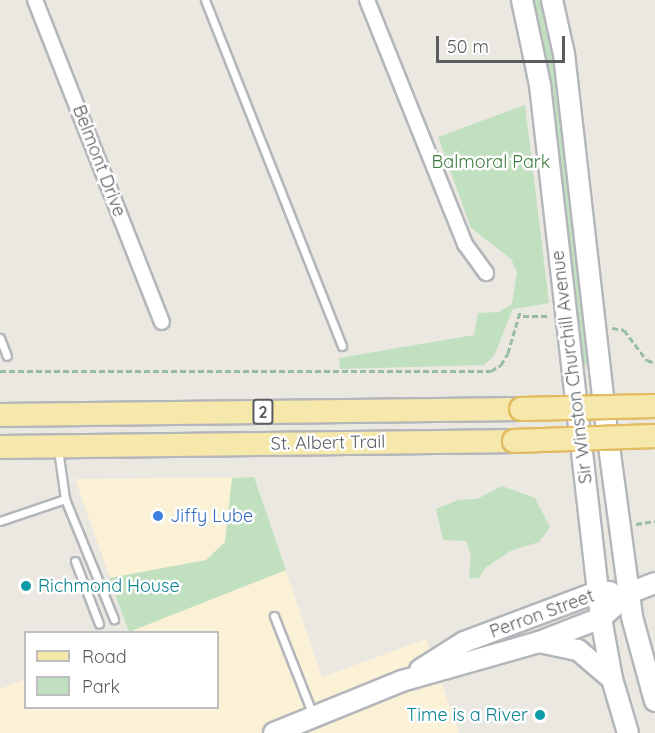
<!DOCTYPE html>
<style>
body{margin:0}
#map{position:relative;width:655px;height:733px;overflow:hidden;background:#ebe8e1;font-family:Quicksand,sans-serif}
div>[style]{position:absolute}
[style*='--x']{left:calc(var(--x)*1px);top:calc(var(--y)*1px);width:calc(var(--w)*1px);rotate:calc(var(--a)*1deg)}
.commercial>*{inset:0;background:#faf1d7}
.green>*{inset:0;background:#c0e0bf}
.path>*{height:3px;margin-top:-1.5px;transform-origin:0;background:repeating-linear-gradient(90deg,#98bea2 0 6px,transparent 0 9px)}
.roads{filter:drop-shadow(2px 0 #b3b6ba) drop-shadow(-2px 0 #b3b6ba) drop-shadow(0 2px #b3b6ba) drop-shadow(0 -2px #b3b6ba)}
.lane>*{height:7px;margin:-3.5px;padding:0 3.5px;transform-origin:3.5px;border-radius:3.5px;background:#fff}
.street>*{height:14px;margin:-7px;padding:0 7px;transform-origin:7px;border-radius:7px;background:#fff}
.secondary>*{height:20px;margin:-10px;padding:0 10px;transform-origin:10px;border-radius:10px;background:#fff}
.primary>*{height:22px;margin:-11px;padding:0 11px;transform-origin:11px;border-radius:11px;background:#f6e8aa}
.bridges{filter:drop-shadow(2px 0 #e2bc62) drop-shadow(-2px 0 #e2bc62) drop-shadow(0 2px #e2bc62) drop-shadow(0 -2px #e2bc62)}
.primary-bridge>*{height:22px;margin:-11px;padding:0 11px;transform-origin:11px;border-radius:11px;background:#f6e8aa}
.dots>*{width:16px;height:16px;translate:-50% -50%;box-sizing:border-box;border:3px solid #fff;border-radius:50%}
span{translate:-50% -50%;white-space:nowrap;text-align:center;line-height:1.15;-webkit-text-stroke:5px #fff;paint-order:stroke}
.shield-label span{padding:2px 4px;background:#fff;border:2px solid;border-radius:4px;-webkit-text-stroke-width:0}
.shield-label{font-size:16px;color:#595d60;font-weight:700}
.street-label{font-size:18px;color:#595d60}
.park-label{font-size:18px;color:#3c7d3d}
.shop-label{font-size:18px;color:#366cbe}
.left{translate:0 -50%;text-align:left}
.culture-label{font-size:18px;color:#0d838f}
.right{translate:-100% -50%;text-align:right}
.legend{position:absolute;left:24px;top:631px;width:195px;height:78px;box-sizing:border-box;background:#fff;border:2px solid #bdbebf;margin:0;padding:8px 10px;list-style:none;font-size:18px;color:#595d60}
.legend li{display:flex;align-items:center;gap:12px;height:30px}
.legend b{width:30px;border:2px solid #bdbebf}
.scale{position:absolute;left:436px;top:36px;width:129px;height:27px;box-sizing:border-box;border:3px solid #595d60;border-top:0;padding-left:8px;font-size:18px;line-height:21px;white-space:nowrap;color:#595d60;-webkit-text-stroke:4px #fff;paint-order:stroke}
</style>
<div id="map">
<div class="commercial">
<div style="clip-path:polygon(254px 477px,322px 677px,426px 639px,459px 733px,0 733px,0 689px,25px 679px,26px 708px,218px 708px,218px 632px,129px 632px,75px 479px)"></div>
</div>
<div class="green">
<div style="clip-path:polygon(533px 0,543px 0,558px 78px,591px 365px,582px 366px,551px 96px)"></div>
<div style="clip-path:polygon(525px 105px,549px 303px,513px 309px,494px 356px,484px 365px,340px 369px,339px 358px,474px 335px,478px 313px,499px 312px,512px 304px,517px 272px,511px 259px,471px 228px,438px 137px)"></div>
<div style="clip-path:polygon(254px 477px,286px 570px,129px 632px,109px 578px,206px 560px,225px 542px,232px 478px)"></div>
<div style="clip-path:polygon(502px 486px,535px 498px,550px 527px,539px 542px,510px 551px,485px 568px,479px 578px,469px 578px,471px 556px,466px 541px,443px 540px,436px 509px,458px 500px,477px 499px)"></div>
</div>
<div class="path">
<div style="--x:523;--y:316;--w:25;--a:0"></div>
<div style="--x:612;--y:328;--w:12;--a:9"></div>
<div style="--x:624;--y:330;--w:38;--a:53"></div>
<div style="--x:647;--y:360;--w:9;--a:21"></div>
<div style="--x:0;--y:371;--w:491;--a:0"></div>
<div style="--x:491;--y:371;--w:12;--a:-31"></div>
<div style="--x:501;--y:365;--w:14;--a:-60"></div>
<div style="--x:508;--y:353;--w:43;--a:-73.7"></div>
<div style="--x:636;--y:524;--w:19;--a:-9"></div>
</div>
<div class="roads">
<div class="lane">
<div style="--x:205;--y:0;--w:372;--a:68.4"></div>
<div style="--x:0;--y:338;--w:19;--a:69"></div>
<div style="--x:58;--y:449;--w:50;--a:82"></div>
<div style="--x:65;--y:499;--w:130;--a:67.8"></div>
<div style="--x:0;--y:521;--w:69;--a:-18.7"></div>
<div style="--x:75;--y:561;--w:67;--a:69.1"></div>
<div style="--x:274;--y:616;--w:106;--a:68.5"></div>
</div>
<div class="street">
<div style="--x:35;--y:0;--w:346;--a:68.5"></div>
<div style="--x:367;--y:0;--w:263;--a:68.1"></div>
<div style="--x:465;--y:244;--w:36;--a:54"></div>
</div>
<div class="secondary">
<div style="--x:522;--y:0;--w:87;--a:78"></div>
<div style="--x:540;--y:85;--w:536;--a:83.47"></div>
<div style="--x:601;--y:618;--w:62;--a:79.8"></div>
<div style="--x:612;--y:679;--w:56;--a:73.5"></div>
<div style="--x:552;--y:0;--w:55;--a:77.5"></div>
<div style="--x:564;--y:54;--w:372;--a:83.5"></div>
<div style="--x:606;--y:424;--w:195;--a:82.3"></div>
<div style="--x:632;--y:617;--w:87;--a:74.7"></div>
<div style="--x:539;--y:642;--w:40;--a:12"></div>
<div style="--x:578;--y:650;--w:45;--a:40.5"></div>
<div style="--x:420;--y:670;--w:52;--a:-32.5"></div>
<div style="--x:464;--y:642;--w:142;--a:-20.6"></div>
<div style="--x:597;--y:592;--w:13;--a:0"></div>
<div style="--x:274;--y:733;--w:138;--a:-22.1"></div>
<div style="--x:402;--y:681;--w:142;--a:-15.9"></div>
<div style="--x:539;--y:642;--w:66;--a:-21.2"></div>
<div style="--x:601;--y:618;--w:38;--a:-42"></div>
<div style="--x:629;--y:593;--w:28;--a:-21"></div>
</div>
<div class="primary">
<div style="--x:0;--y:415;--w:521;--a:-0.66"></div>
<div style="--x:0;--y:447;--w:514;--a:-0.67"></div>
</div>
</div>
<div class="bridges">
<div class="primary-bridge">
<div style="--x:521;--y:409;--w:134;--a:-1.3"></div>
<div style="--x:514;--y:441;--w:141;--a:-2"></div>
</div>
</div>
<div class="dots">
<div style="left:158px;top:516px;background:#3f7fe0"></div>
<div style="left:26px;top:586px;background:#0f9aa8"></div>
<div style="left:540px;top:715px;background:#0f9aa8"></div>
</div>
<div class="shield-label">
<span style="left:263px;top:412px">2</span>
</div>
<div class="street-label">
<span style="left:99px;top:161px;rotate:69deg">Belmont Drive</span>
<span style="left:572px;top:367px;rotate:-97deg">Sir Winston Churchill Avenue</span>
<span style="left:328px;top:443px;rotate:-1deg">St. Albert Trail</span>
<span style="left:542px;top:614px;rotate:-20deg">Perron Street</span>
</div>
<div class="park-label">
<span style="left:491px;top:162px">Balmoral Park</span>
</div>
<div class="shop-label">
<span class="left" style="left:170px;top:516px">Jiffy Lube</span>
</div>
<div class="culture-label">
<span class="left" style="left:38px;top:586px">Richmond House</span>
<span class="right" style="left:528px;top:715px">Time is a River</span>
</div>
<ul class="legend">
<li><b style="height:8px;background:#f6e8aa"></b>Road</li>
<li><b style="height:16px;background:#c0e0bf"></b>Park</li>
</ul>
<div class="scale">50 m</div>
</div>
